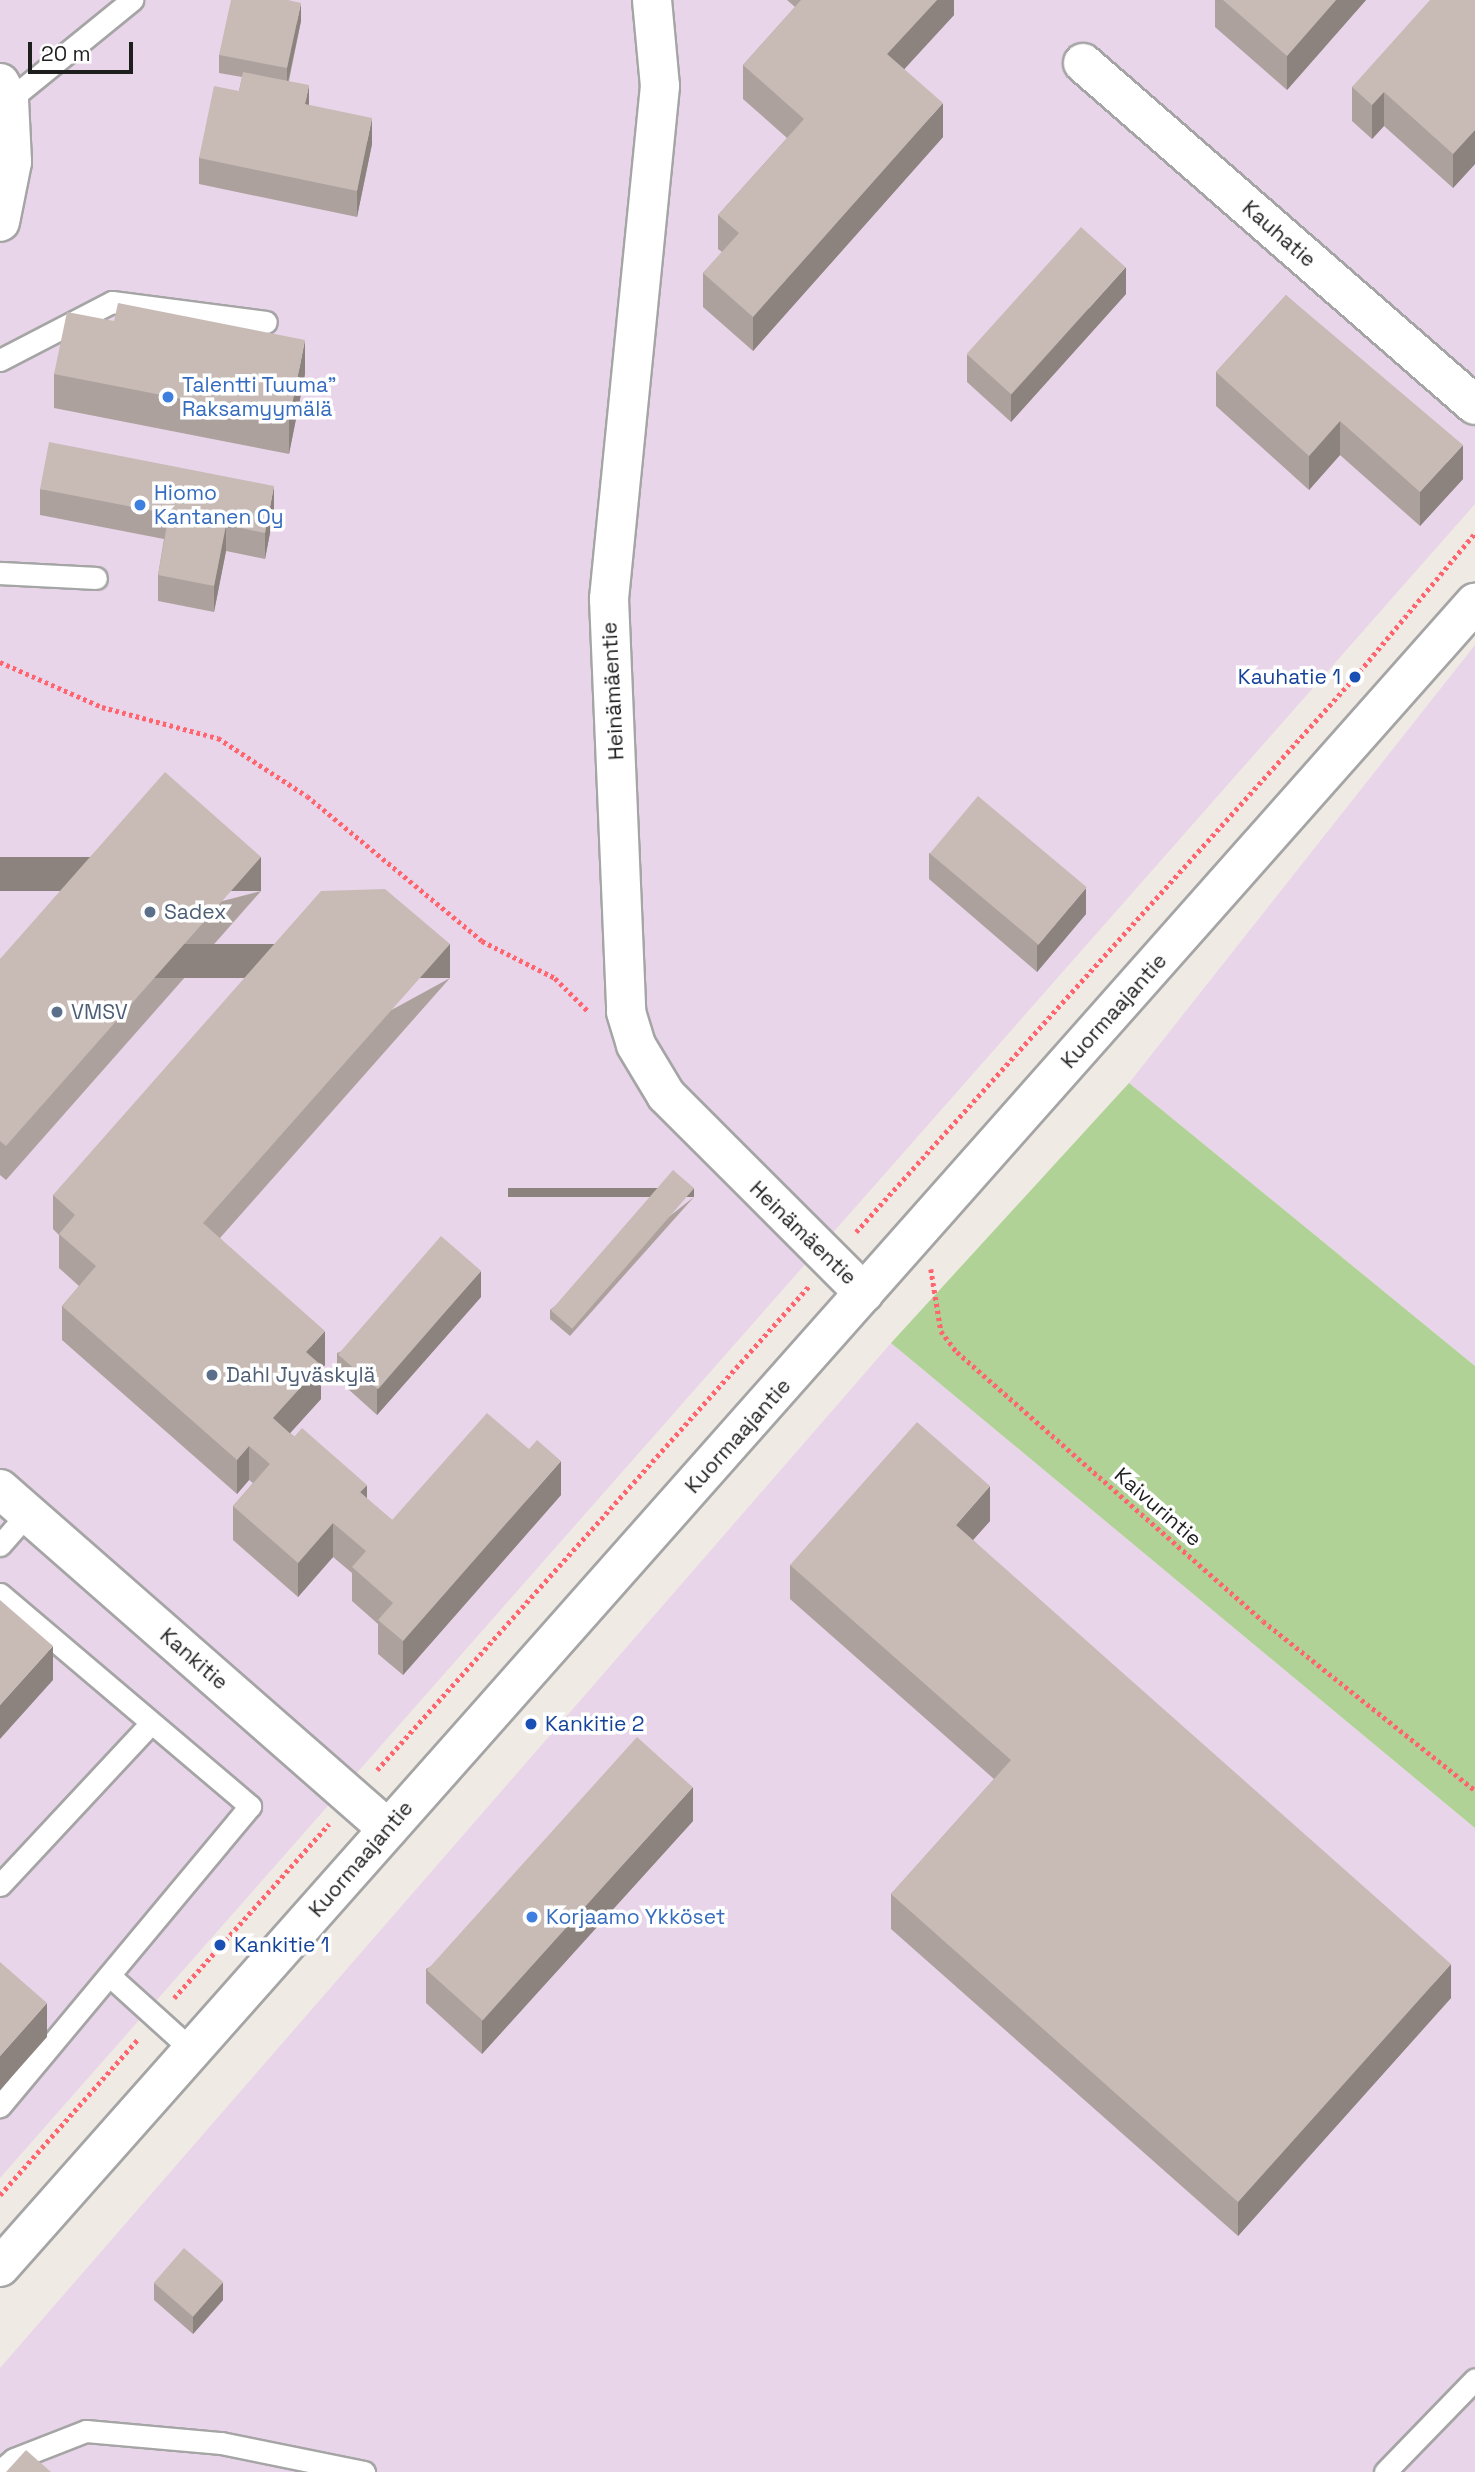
<!DOCTYPE html>
<meta charset="utf-8">
<style>
body{margin:0}
#map{position:relative;width:1475px;height:2472px;overflow:hidden;background:#f0eae4;font-family:"Space Grotesk",sans-serif}
div>[style]{position:absolute}
[style*='--x']{left:calc(var(--x)*1px);top:calc(var(--y)*1px);width:calc(var(--w)*1px);rotate:calc(var(--a)*1deg)}
.industrial>*{inset:0;background:#e9d5e9}
.forest>*{inset:0;background:#b1d296}
.path>*{height:4.5px;margin-top:-2.25px;transform-origin:0;background:repeating-linear-gradient(90deg,#ff656f 0 3.5px,transparent 0 7px)}
.roads{filter:drop-shadow(2px 0 #a5a5a5) drop-shadow(-2px 0 #a5a5a5) drop-shadow(0 2px #a5a5a5) drop-shadow(0 -2px #a5a5a5)}
.service>*{height:21px;margin:-10.5px;padding:0 10.5px;transform-origin:10.5px;border-radius:10.5px;background:#fff}
.minor>*{height:38px;margin:-19px;padding:0 19px;transform-origin:19px;border-radius:19px;background:#fff}
.tertiary>*{height:38px;margin:-19px;padding:0 19px;transform-origin:19px;border-radius:19px;background:#fff}
.wall>*{inset:0;background:#aca19d}
.shaded-wall>*{inset:0;background:#8c837f;transform-origin:0 0}
.building>*{inset:0;background:#c8bbb6;transform-origin:0 0}
.dots>*{width:19px;height:19px;translate:-50% -50%;box-sizing:border-box;border:4px solid #fff;border-radius:50%}
span{translate:-50% -50%;white-space:nowrap;text-align:center;line-height:1.15;-webkit-text-stroke:7px #fff;paint-order:stroke}
.street-label{font-size:21px;color:#1e1e1e}
.shop-label{font-size:21px;color:#366cbe}
.left{translate:0 -50%;text-align:left}
.transit-label{font-size:21px;color:#164399}
.right{translate:-100% -50%;text-align:right}
.service-label{font-size:21px;color:#4e5e75}
.scale{position:absolute;left:28px;top:42px;width:105px;height:32px;box-sizing:border-box;border:4px solid #1e1e1e;border-top:0;padding-left:9px;font-size:21px;line-height:24px;white-space:nowrap;color:#1e1e1e;-webkit-text-stroke:5px #fff;paint-order:stroke}
</style>
<div id="map">
<div class="industrial">
<div style="clip-path:polygon(0 0,1475px 0,1475px 504px,0 2178px)"></div>
<div style="clip-path:polygon(1475px 645px,1475px 1366px,1129px 1083px)"></div>
<div style="clip-path:polygon(891px 1343px,1475px 1828px,1475px 2472px,0 2472px,0 2368px)"></div>
</div>
<div class="forest">
<div style="clip-path:polygon(1129px 1083px,1475px 1366px,1475px 1828px,891px 1343px)"></div>
</div>
<div class="path">
<div style="--x:0;--y:662;--w:111;--a:23.8"></div>
<div style="--x:102;--y:707;--w:120;--a:15"></div>
<div style="--x:218;--y:738;--w:106;--a:33.1"></div>
<div style="--x:307;--y:796;--w:227;--a:39.6"></div>
<div style="--x:482;--y:941;--w:82;--a:26.9"></div>
<div style="--x:555;--y:978;--w:48;--a:45"></div>
<div style="--x:856;--y:1232;--w:746;--a:-48.04"></div>
<div style="--x:1355;--y:677;--w:187;--a:-50.2"></div>
<div style="--x:931;--y:1269;--w:63;--a:80.8"></div>
<div style="--x:941;--y:1331;--w:26;--a:53"></div>
<div style="--x:957;--y:1352;--w:407;--a:41.3"></div>
<div style="--x:1263;--y:1621;--w:271;--a:38.6"></div>
<div style="--x:377;--y:1770;--w:649;--a:-48.25"></div>
<div style="--x:174;--y:1998;--w:233;--a:-48.3"></div>
<div style="--x:0;--y:2195;--w:208;--a:-48.5"></div>
</div>
<div class="roads">
<div class="service">
<div style="--x:9;--y:100;--w:159;--a:-39.1"></div>
<div style="--x:0;--y:360;--w:126;--a:-27.4"></div>
<div style="--x:112;--y:302;--w:155;--a:7.4"></div>
<div style="--x:0;--y:573;--w:96;--a:3"></div>
<div style="--x:0;--y:1545;--w:43;--a:-48.8"></div>
<div style="--x:0;--y:1594;--w:328;--a:40.3"></div>
<div style="--x:250;--y:1806;--w:391;--a:129.8"></div>
<div style="--x:0;--y:1885;--w:220;--a:-47"></div>
<div style="--x:110;--y:1976;--w:112;--a:42.1"></div>
<div style="--x:0;--y:2471;--w:18;--a:-41"></div>
<div style="--x:14;--y:2459;--w:77;--a:-21.3"></div>
<div style="--x:86;--y:2431;--w:136;--a:5.1"></div>
<div style="--x:221;--y:2443;--w:146;--a:11.5"></div>
<div style="--x:1385;--y:2472;--w:129;--a:-45.9"></div>
</div>
<div class="minor">
<div style="--x:652;--y:0;--w:86;--a:84.7"></div>
<div style="--x:660;--y:86;--w:516;--a:95.68"></div>
<div style="--x:609;--y:599;--w:413;--a:87.6"></div>
<div style="--x:626;--y:1012;--w:34;--a:73"></div>
<div style="--x:636;--y:1045;--w:58;--a:59"></div>
<div style="--x:666;--y:1095;--w:280;--a:45"></div>
<div style="--x:1083;--y:63;--w:520;--a:41.1"></div>
<div style="--x:0;--y:83;--w:19;--a:62"></div>
<div style="--x:9;--y:100;--w:62;--a:87.2"></div>
<div style="--x:12;--y:162;--w:61;--a:101.3"></div>
<div style="--x:0;--y:1489;--w:516;--a:41.23"></div>
</div>
<div class="tertiary">
<div style="--x:0;--y:2267;--w:2224;--a:-48.45"></div>
</div>
</div>
<div class="wall">
<div style="clip-path:polygon(787px 0,954px 0,954px 15px,904px 69px,943px 137px,753px 351px,703px 307px,703px 273px,722px 252px,718px 249px,718px 215px,787px 138px,743px 99px,743px 65px,795px 7px)"></div>
<div style="clip-path:polygon(1215px 0,1366px 0,1287px 90px,1215px 27px)"></div>
<div style="clip-path:polygon(1475px 0,1475px 164px,1453px 188px,1384px 126px,1372px 139px,1352px 121px,1352px 87px)"></div>
<div style="clip-path:polygon(301px 21px,289px 81px,309px 105px,372px 144px,357px 217px,199px 184px,199px 158px,239px 91px,242px 77px,219px 73px,219px 55px)"></div>
<div style="clip-path:polygon(1126px 294px,1011px 422px,967px 382px,967px 355px)"></div>
<div style="clip-path:polygon(1286px 295px,1463px 479px,1420px 526px,1340px 455px,1309px 490px,1216px 406px,1216px 372px)"></div>
<div style="clip-path:polygon(114px 321px,305px 374px,289px 454px,54px 408px,54px 374px)"></div>
<div style="clip-path:polygon(40px 489px,274px 512px,265px 559px,226px 551px,214px 612px,158px 601px,158px 575px,164px 539px,40px 515px)"></div>
<div style="clip-path:polygon(929px 853px,1086px 914px,1037px 972px,929px 879px)"></div>
<div style="clip-path:polygon(261px 891px,6px 1180px,0 1175px,0 959px)"></div>
<div style="clip-path:polygon(450px 978px,220px 1238px,325px 1365px,321px 1370px,321px 1399px,290px 1433px,392px 1520px,561px 1495px,403px 1675px,378px 1654px,378px 1624px,352px 1601px,352px 1573px,333px 1557px,298px 1597px,233px 1540px,233px 1506px,253px 1483px,249px 1480px,237px 1494px,62px 1340px,62px 1306px,79px 1286px,59px 1268px,59px 1235px,53px 1229px,53px 1195px)"></div>
<div style="clip-path:polygon(694px 1197px,570px 1336px,550px 1319px,550px 1310px)"></div>
<div style="clip-path:polygon(481px 1297px,377px 1415px,337px 1379px,337px 1353px)"></div>
<div style="clip-path:polygon(990px 1521px,973px 1540px,1451px 1998px,1238px 2236px,891px 1929px,891px 1894px,994px 1779px,790px 1599px,790px 1565px)"></div>
<div style="clip-path:polygon(693px 1821px,482px 2054px,426px 2003px,426px 1969px)"></div>
<div style="clip-path:polygon(154px 2283px,223px 2300px,193px 2334px,154px 2300px)"></div>
</div>
<div class="shaded-wall">
<div style="clip-path:polygon(937px 0,954px 0,954px 15px,887px 88px,887px 54px)"></div>
<div style="clip-path:polygon(1336px 0,1366px 0,1287px 90px,1287px 56px)"></div>
<div style="clip-path:polygon(301px 3px,301px 21px,287px 86px,287px 68px)"></div>
<div style="clip-path:polygon(309px 85px,309px 111px,305px 104px)"></div>
<div style="clip-path:polygon(1384px 92px,1384px 126px,1372px 139px,1372px 105px)"></div>
<div style="clip-path:polygon(943px 103px,943px 137px,753px 351px,753px 317px)"></div>
<div style="clip-path:polygon(372px 118px,372px 144px,357px 217px,357px 191px)"></div>
<div style="clip-path:polygon(1475px 130px,1475px 164px,1453px 188px,1453px 154px)"></div>
<div style="clip-path:polygon(1126px 267px,1126px 294px,1011px 422px,1011px 395px)"></div>
<div style="clip-path:polygon(305px 340px,305px 374px,289px 454px,289px 420px)"></div>
<div style="clip-path:polygon(1340px 421px,1340px 455px,1309px 490px,1309px 456px)"></div>
<div style="clip-path:polygon(1463px 445px,1463px 479px,1420px 526px,1420px 492px)"></div>
<div style="clip-path:polygon(274px 486px,274px 512px,265px 559px,265px 533px)"></div>
<div style="clip-path:polygon(226px 525px,226px 551px,214px 612px,214px 586px)"></div>
<div style="left:261px;top:857px;width:34px;height:385px;rotate:90deg"></div>
<div style="clip-path:polygon(1086px 888px,1086px 914px,1037px 972px,1037px 946px)"></div>
<div style="left:450px;top:944px;width:34px;height:373px;rotate:90deg"></div>
<div style="left:694px;top:1188px;width:9px;height:186px;rotate:90deg"></div>
<div style="clip-path:polygon(481px 1271px,481px 1297px,377px 1415px,377px 1388px)"></div>
<div style="clip-path:polygon(325px 1331px,325px 1365px,321px 1370px,321px 1399px,273px 1452px,273px 1418px,306px 1352px)"></div>
<div style="clip-path:polygon(249px 1446px,249px 1480px,237px 1494px,237px 1460px)"></div>
<div style="clip-path:polygon(561px 1461px,561px 1495px,403px 1675px,403px 1641px)"></div>
<div style="clip-path:polygon(367px 1485px,367px 1519px,360px 1492px)"></div>
<div style="clip-path:polygon(990px 1486px,990px 1521px,956px 1559px,956px 1525px)"></div>
<div style="clip-path:polygon(333px 1523px,333px 1557px,298px 1597px,298px 1563px)"></div>
<div style="clip-path:polygon(53px 1646px,53px 1680px,0 1739px,0 1705px)"></div>
<div style="clip-path:polygon(693px 1787px,693px 1821px,482px 2054px,482px 2020px)"></div>
<div style="clip-path:polygon(1451px 1964px,1451px 1998px,1238px 2236px,1238px 2202px)"></div>
<div style="clip-path:polygon(47px 2003px,47px 2037px,0 2090px,0 2056px)"></div>
<div style="clip-path:polygon(223px 2282px,223px 2300px,193px 2334px,193px 2316px)"></div>
</div>
<div class="building">
<div style="clip-path:polygon(231px 0,288px 0,301px 3px,287px 68px,219px 55px)"></div>
<div style="clip-path:polygon(801px 0,937px 0,887px 54px,943px 103px,753px 317px,703px 273px,739px 233px,718px 215px,804px 119px,743px 65px)"></div>
<div style="clip-path:polygon(1223px 0,1336px 0,1287px 56px)"></div>
<div style="clip-path:polygon(1430px 0,1475px 0,1475px 130px,1453px 154px,1384px 92px,1372px 105px,1352px 87px)"></div>
<div style="clip-path:polygon(243px 72px,309px 85px,305px 104px,372px 118px,357px 191px,199px 158px,214px 86px,239px 91px)"></div>
<div style="left:1081px;top:227px;width:60px;height:171px;rotate:42deg"></div>
<div style="clip-path:polygon(1286px 295px,1463px 445px,1420px 492px,1340px 421px,1309px 456px,1216px 372px)"></div>
<div style="clip-path:polygon(118px 303px,305px 340px,289px 420px,54px 374px,67px 312px,114px 321px)"></div>
<div style="clip-path:polygon(49px 442px,274px 486px,265px 533px,226px 525px,214px 586px,158px 575px,169px 514px,40px 489px)"></div>
<div style="clip-path:polygon(165px 772px,261px 857px,6px 1146px,0 1141px,0 959px)"></div>
<div style="left:978px;top:796px;width:142px;height:75px;rotate:40deg"></div>
<div style="clip-path:polygon(385px 889px,450px 944px,203px 1223px,325px 1331px,306px 1352px,321px 1365px,273px 1418px,294px 1437px,302px 1428px,367px 1485px,360px 1492px,392px 1520px,487px 1413px,529px 1449px,537px 1440px,561px 1461px,403px 1641px,378px 1620px,393px 1603px,352px 1567px,366px 1551px,333px 1523px,298px 1563px,233px 1506px,270px 1464px,249px 1446px,237px 1460px,62px 1306px,96px 1266px,59px 1234px,75px 1215px,53px 1195px,321px 891px)"></div>
<div style="left:673px;top:1170px;width:28px;height:186px;rotate:41deg"></div>
<div style="left:441px;top:1236px;width:53px;height:157px;rotate:41deg"></div>
<div style="clip-path:polygon(917px 1422px,990px 1486px,956px 1525px,1451px 1964px,1238px 2202px,891px 1894px,1011px 1760px,790px 1565px)"></div>
<div style="clip-path:polygon(0 1600px,53px 1646px,0 1705px)"></div>
<div style="left:637px;top:1737px;width:75px;height:314px;rotate:42deg"></div>
<div style="clip-path:polygon(0 1962px,47px 2003px,0 2056px)"></div>
<div style="left:184px;top:2248px;width:52px;height:46px;rotate:41deg"></div>
<div style="clip-path:polygon(26px 2450px,51px 2472px,6px 2472px)"></div>
</div>
<div class="dots">
<div style="left:168px;top:397px;background:#3f7fe0"></div>
<div style="left:140px;top:505px;background:#3f7fe0"></div>
<div style="left:1355px;top:677px;background:#1a4fb4"></div>
<div style="left:150px;top:912px;background:#5c6f8a"></div>
<div style="left:57px;top:1012px;background:#5c6f8a"></div>
<div style="left:212px;top:1375px;background:#5c6f8a"></div>
<div style="left:531px;top:1724px;background:#1a4fb4"></div>
<div style="left:532px;top:1917px;background:#3f7fe0"></div>
<div style="left:220px;top:1945px;background:#1a4fb4"></div>
</div>
<div class="street-label">
<span style="left:1279px;top:234px;rotate:41deg">Kauhatie</span>
<span style="left:613px;top:691px;rotate:-93deg">Heinämäentie</span>
<span style="left:1114px;top:1011px;rotate:-48deg">Kuormaajantie</span>
<span style="left:803px;top:1233px;rotate:44deg">Heinämäentie</span>
<span style="left:738px;top:1436px;rotate:-48deg">Kuormaajantie</span>
<span style="left:1158px;top:1507px;rotate:41deg">Kaivurintie</span>
<span style="left:194px;top:1659px;rotate:41deg">Kankitie</span>
<span style="left:361px;top:1859px;rotate:-49deg">Kuormaajantie</span>
</div>
<div class="shop-label">
<span class="left" style="left:182px;top:397px">Talentti Tuuma"<br>Raksamyymälä</span>
<span class="left" style="left:154px;top:505px">Hiomo<br>Kantanen Oy</span>
<span class="left" style="left:546px;top:1917px">Korjaamo Ykköset</span>
</div>
<div class="transit-label">
<span class="right" style="left:1341px;top:677px">Kauhatie 1</span>
<span class="left" style="left:545px;top:1724px">Kankitie 2</span>
<span class="left" style="left:234px;top:1945px">Kankitie 1</span>
</div>
<div class="service-label">
<span class="left" style="left:164px;top:912px">Sadex</span>
<span class="left" style="left:71px;top:1012px">VMSV</span>
<span class="left" style="left:226px;top:1375px">Dahl Jyväskylä</span>
</div>
<div class="scale">20 m</div>
</div>
